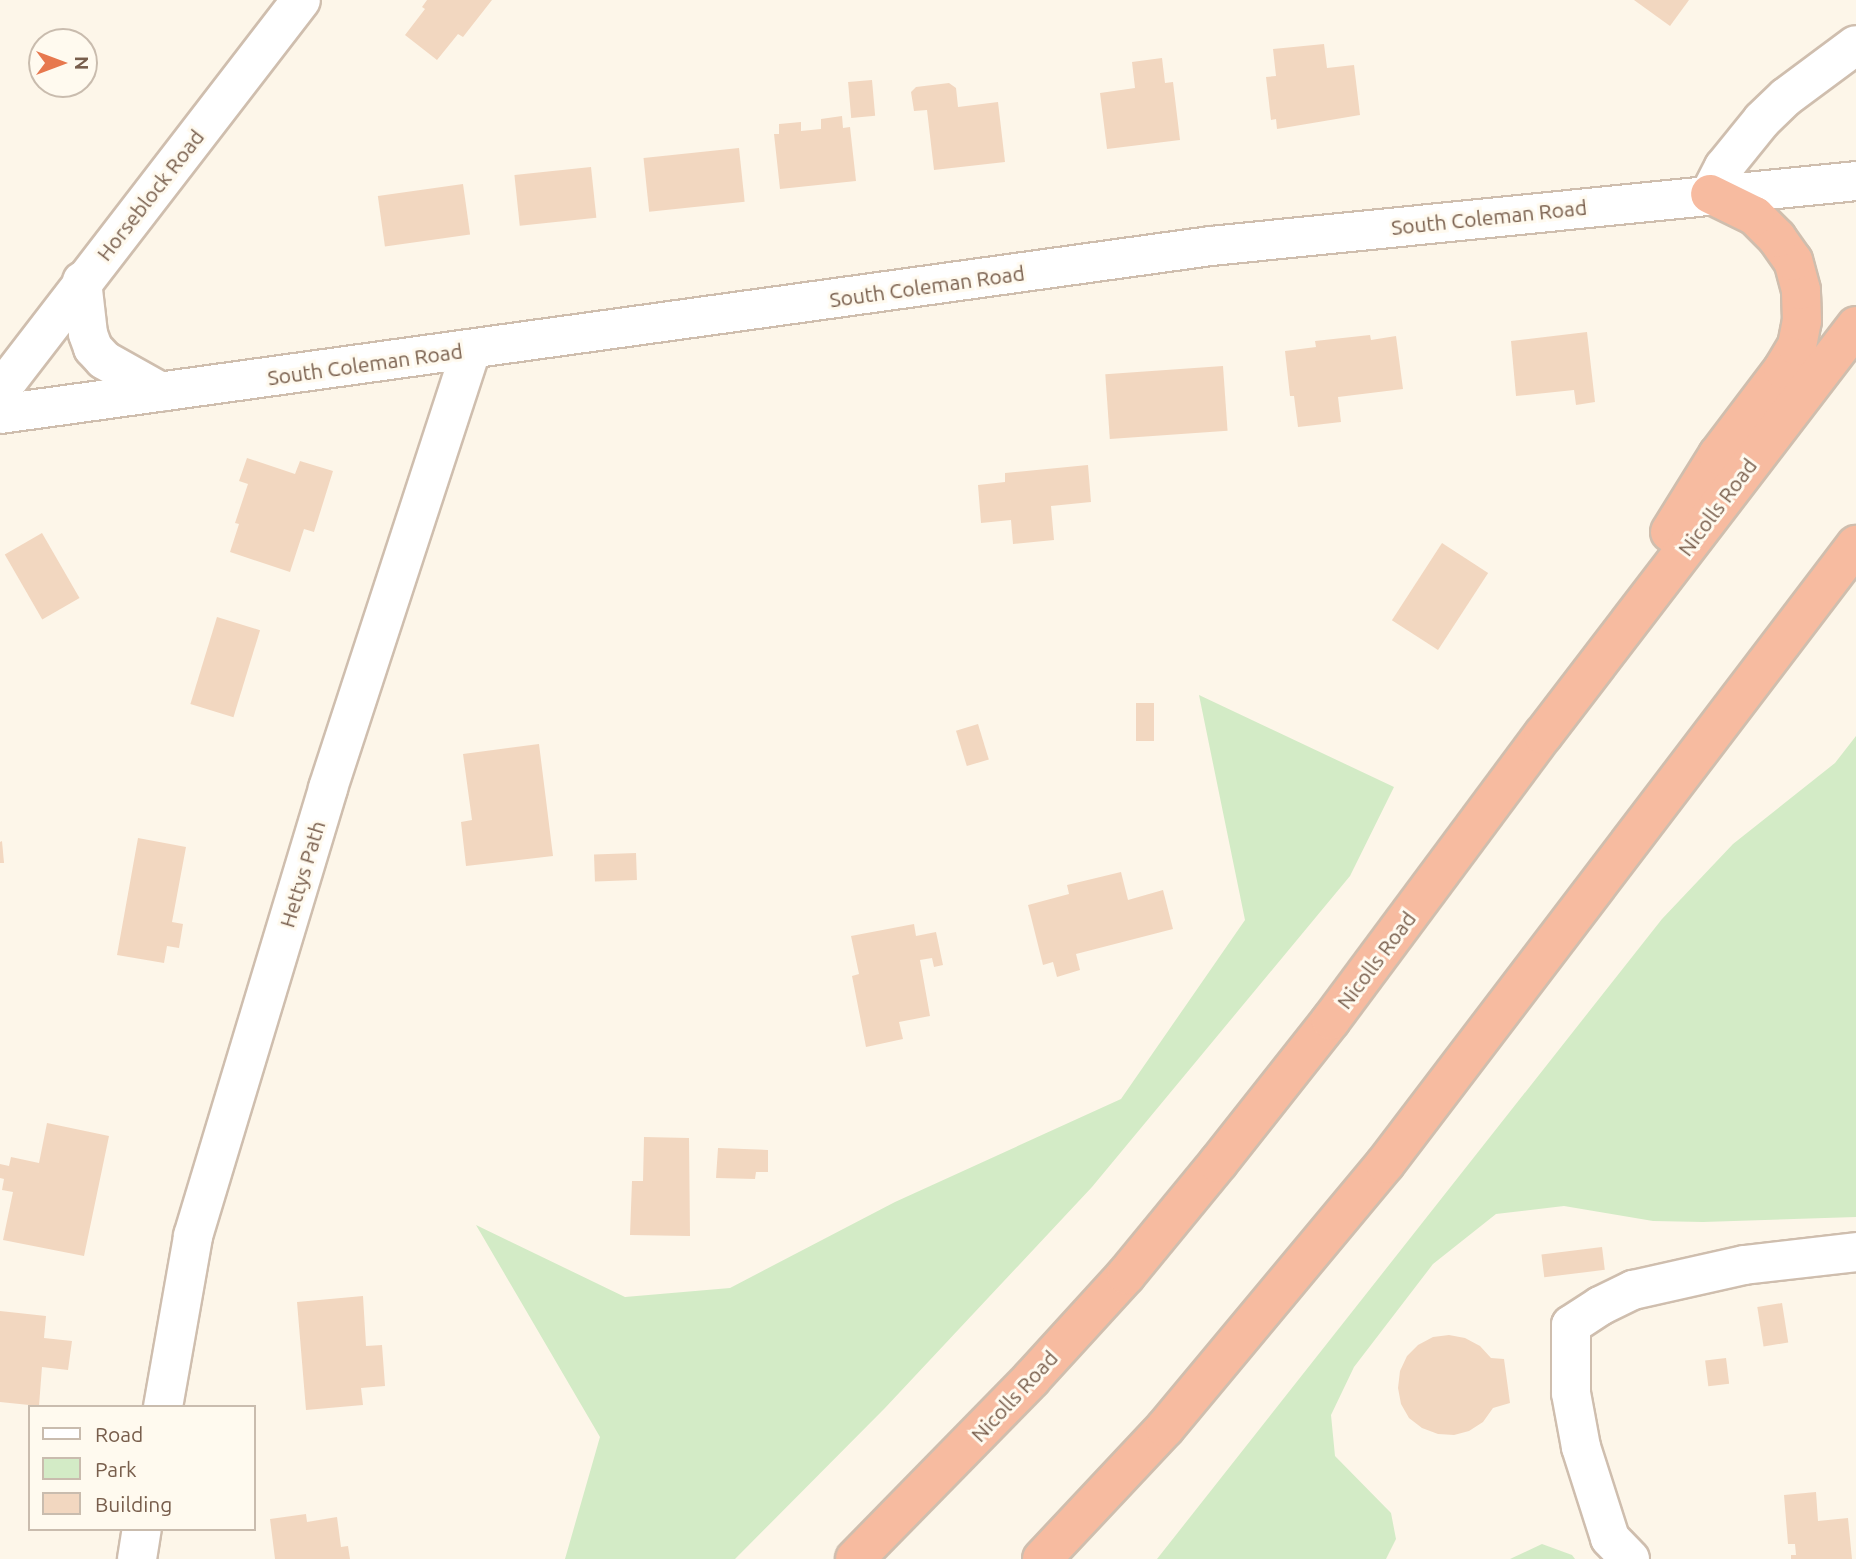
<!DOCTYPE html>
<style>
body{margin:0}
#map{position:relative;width:1856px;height:1559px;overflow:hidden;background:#fdf6e9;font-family:Ubuntu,sans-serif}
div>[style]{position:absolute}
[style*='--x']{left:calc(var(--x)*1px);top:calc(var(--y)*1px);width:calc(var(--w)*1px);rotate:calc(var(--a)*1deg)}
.green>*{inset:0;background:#d3ebc6}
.building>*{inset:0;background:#f2d7c0;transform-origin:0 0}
.roads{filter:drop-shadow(2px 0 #cfbeae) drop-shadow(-2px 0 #cfbeae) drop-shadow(0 2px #cfbeae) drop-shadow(0 -2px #cfbeae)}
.minor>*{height:38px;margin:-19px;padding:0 19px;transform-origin:19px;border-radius:19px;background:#fff}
.highway>*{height:38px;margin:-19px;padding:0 19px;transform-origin:19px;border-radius:19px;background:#f7bba0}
span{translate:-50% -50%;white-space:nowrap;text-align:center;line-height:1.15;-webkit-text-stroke:6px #fffaef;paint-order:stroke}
.street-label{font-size:21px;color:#785e4c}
.legend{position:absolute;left:28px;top:1405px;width:228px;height:126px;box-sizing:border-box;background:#fffaef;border:2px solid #c9bcae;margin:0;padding:9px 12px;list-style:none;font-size:21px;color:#785e4c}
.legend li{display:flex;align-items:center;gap:14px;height:35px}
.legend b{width:35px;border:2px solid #c9bcae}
.north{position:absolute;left:28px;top:28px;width:70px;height:70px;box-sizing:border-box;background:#fffaef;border:2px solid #c9bcae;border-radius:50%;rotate:90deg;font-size:19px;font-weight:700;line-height:28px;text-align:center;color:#785e4c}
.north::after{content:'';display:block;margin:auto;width:24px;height:32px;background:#e7784e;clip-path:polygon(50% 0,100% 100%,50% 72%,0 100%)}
</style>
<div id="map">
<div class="green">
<div style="clip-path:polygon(1199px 695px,1394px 787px,1350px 876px,1092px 1187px,885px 1408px,735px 1559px,565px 1559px,600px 1437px,476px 1225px,625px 1297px,730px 1288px,895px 1202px,1121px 1099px,1245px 920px)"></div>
<div style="clip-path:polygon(1856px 736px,1856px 1217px,1703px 1222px,1653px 1221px,1564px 1206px,1496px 1214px,1433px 1264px,1354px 1367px,1331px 1415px,1335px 1456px,1391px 1513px,1396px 1539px,1386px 1559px,1157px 1559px,1662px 919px,1733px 844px,1835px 763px)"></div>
<div style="clip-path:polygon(1542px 1544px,1572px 1555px,1575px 1559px,1510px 1559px)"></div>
</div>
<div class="building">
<div style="clip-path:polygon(427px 0,492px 0,463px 37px,458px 34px,437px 60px,405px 35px,425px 9px,422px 7px)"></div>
<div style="clip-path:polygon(1634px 0,1689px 0,1670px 26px)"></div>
<div style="clip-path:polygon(1324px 44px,1327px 68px,1354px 65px,1360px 115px,1277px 129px,1276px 119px,1271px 120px,1266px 77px,1276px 76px,1273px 49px)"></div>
<div style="clip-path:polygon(1162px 58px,1165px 83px,1173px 82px,1180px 140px,1107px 149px,1100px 93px,1135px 88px,1132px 62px)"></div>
<div style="left:872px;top:80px;width:36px;height:24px;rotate:85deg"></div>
<div style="clip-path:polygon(949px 83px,956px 88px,958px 107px,998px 102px,1005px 162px,934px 170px,927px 110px,914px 111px,911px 92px,916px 87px)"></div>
<div style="clip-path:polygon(842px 116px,843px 128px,850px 127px,856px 181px,780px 189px,774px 134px,779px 134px,779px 124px,801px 122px,801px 131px,821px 129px,821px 119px)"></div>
<div style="left:739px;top:148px;width:54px;height:96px;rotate:84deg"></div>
<div style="left:591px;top:167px;width:51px;height:77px;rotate:84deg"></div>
<div style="left:463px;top:184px;width:51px;height:86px;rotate:82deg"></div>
<div style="clip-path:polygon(1587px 332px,1595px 402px,1576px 405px,1574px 390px,1516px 396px,1511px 341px)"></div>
<div style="clip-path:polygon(1370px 335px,1371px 340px,1396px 336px,1403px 389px,1338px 397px,1341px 422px,1298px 427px,1294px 396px,1290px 396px,1285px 351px,1316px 347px,1315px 341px)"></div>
<div style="left:1223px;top:366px;width:65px;height:118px;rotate:86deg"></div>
<div style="clip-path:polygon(247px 458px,295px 474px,300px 461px,333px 471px,314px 532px,304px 529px,290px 572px,230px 552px,239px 524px,235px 523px,248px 484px,239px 481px)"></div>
<div style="clip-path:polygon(1088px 465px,1091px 502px,1051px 506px,1054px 540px,1013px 544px,1011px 520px,981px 523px,978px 485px,1005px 482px,1005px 473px)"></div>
<div style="left:42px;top:533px;width:75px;height:43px;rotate:60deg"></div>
<div style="left:1442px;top:543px;width:55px;height:92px;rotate:33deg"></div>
<div style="left:217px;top:617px;width:45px;height:91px;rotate:17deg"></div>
<div style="left:1136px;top:703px;width:18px;height:38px"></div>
<div style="left:978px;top:724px;width:37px;height:23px;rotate:73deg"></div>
<div style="clip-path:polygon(539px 744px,553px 856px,466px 866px,461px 822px,472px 820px,463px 754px)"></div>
<div style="clip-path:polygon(138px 838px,186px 847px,172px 922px,183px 924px,179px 948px,167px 946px,164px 963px,117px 955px)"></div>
<div style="clip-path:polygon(2px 841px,4px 863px,0 863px,0 842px)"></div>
<div style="left:636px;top:853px;width:27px;height:42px;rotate:88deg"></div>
<div style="clip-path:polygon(1121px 872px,1128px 900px,1163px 890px,1173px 929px,1076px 954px,1080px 970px,1057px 977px,1053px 962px,1043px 965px,1028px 905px,1069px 894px,1067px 885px)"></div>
<div style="clip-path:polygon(914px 924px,916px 936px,936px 932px,943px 965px,934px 967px,932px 958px,920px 960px,930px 1016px,899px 1022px,903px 1039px,866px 1047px,852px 976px,859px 974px,851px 936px)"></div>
<div style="clip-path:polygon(47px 1123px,109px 1136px,84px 1256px,3px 1240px,13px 1192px,2px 1190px,4px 1179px,0 1178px,0 1164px,9px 1166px,11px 1157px,39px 1163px)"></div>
<div style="clip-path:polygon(644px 1137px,689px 1138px,690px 1236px,630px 1235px,632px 1181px,643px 1181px)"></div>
<div style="clip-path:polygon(718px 1148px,768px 1150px,768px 1172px,756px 1172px,755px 1179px,716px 1178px)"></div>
<div style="left:1602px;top:1247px;width:23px;height:61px;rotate:83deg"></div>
<div style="clip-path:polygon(363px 1296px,366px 1346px,382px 1345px,385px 1386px,361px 1388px,363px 1405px,306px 1410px,297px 1302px)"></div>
<div style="left:1782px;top:1303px;width:40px;height:25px;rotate:81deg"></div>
<div style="clip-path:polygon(0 1311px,46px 1316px,44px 1338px,72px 1341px,68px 1370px,42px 1367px,39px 1406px,0 1402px)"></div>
<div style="clip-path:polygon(1449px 1335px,1465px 1338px,1480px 1346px,1491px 1358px,1504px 1359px,1510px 1403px,1493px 1408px,1483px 1422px,1469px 1431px,1454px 1435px,1438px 1434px,1422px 1428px,1409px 1418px,1401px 1404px,1398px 1388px,1400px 1371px,1407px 1356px,1418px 1345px,1433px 1337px)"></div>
<div style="left:1726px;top:1358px;width:26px;height:21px;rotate:83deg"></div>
<div style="clip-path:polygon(1816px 1492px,1818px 1521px,1848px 1518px,1852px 1559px,1791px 1559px,1791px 1555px,1796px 1555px,1795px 1544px,1788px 1544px,1784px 1495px)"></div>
<div style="clip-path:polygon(306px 1514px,307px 1522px,337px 1517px,341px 1547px,348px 1546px,350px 1559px,275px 1559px,270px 1519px)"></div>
</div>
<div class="roads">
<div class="minor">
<div style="--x:1710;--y:194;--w:30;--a:-63"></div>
<div style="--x:1724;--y:167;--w:60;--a:-51"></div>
<div style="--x:1762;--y:120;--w:33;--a:-44"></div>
<div style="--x:1786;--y:97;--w:87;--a:-36.6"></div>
<div style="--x:82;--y:281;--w:53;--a:83.5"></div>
<div style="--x:88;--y:334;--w:15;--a:70"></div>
<div style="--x:93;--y:348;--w:16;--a:47"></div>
<div style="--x:104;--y:360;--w:65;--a:29.3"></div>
<div style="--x:0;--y:391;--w:493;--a:-52.4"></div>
<div style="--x:0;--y:414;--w:1223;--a:-7.9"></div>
<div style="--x:1211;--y:246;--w:648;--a:-5.75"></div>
<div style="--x:163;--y:1407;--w:174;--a:-80"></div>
<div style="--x:193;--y:1236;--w:468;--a:-73.2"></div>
<div style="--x:328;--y:788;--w:461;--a:-71.9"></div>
<div style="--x:137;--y:1559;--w:30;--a:-81"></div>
<div style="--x:1630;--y:1559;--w:29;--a:-134"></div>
<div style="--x:1610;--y:1538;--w:96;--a:-107.7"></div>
<div style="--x:1581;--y:1447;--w:55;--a:-100.5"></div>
<div style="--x:1571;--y:1393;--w:68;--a:-90"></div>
<div style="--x:1571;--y:1325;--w:35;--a:-33"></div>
<div style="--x:1600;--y:1306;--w:37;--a:-26"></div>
<div style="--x:1633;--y:1290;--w:114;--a:-12.7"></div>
<div style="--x:1744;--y:1265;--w:113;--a:-6.6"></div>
</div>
<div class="highway">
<div style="--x:1670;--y:532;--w:91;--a:-58.1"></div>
<div style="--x:1718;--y:455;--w:108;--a:-52.9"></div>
<div style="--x:1783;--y:369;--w:27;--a:-59"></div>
<div style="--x:1797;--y:346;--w:25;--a:-79"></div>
<div style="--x:1802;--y:321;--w:31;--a:-92"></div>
<div style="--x:1801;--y:290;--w:30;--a:-105"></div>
<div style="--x:1793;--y:261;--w:28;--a:-125"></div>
<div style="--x:1777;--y:238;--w:31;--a:-135"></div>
<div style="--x:1755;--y:216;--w:50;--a:-153.9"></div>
<div style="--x:855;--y:1559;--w:252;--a:-45.6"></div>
<div style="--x:1031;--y:1379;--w:141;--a:-47.6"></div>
<div style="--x:1126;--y:1275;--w:145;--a:-50.6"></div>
<div style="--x:1218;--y:1163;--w:182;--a:-51.7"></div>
<div style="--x:1331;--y:1020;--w:355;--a:-53.4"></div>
<div style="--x:1543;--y:735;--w:515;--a:-52.57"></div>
<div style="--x:1042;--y:1559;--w:180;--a:-46.8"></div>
<div style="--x:1165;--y:1428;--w:344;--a:-50.2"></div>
<div style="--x:1385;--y:1164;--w:778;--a:-52.73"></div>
</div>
</div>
<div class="street-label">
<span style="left:150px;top:195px;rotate:-52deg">Horseblock Road</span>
<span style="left:1489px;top:217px;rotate:-6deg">South Coleman Road</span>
<span style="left:927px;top:286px;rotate:-8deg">South Coleman Road</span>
<span style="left:365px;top:364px;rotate:-8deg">South Coleman Road</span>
<span style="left:1717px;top:507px;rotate:-53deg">Nicolls Road</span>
<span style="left:302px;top:874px;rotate:-73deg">Hettys Path</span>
<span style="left:1376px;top:960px;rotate:-53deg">Nicolls Road</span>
<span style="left:1014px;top:1396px;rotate:-47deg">Nicolls Road</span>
</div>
<ul class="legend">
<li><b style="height:9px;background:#fff"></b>Road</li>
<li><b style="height:19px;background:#d3ebc6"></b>Park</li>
<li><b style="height:19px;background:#f2d7c0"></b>Building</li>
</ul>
<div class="north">N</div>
</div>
